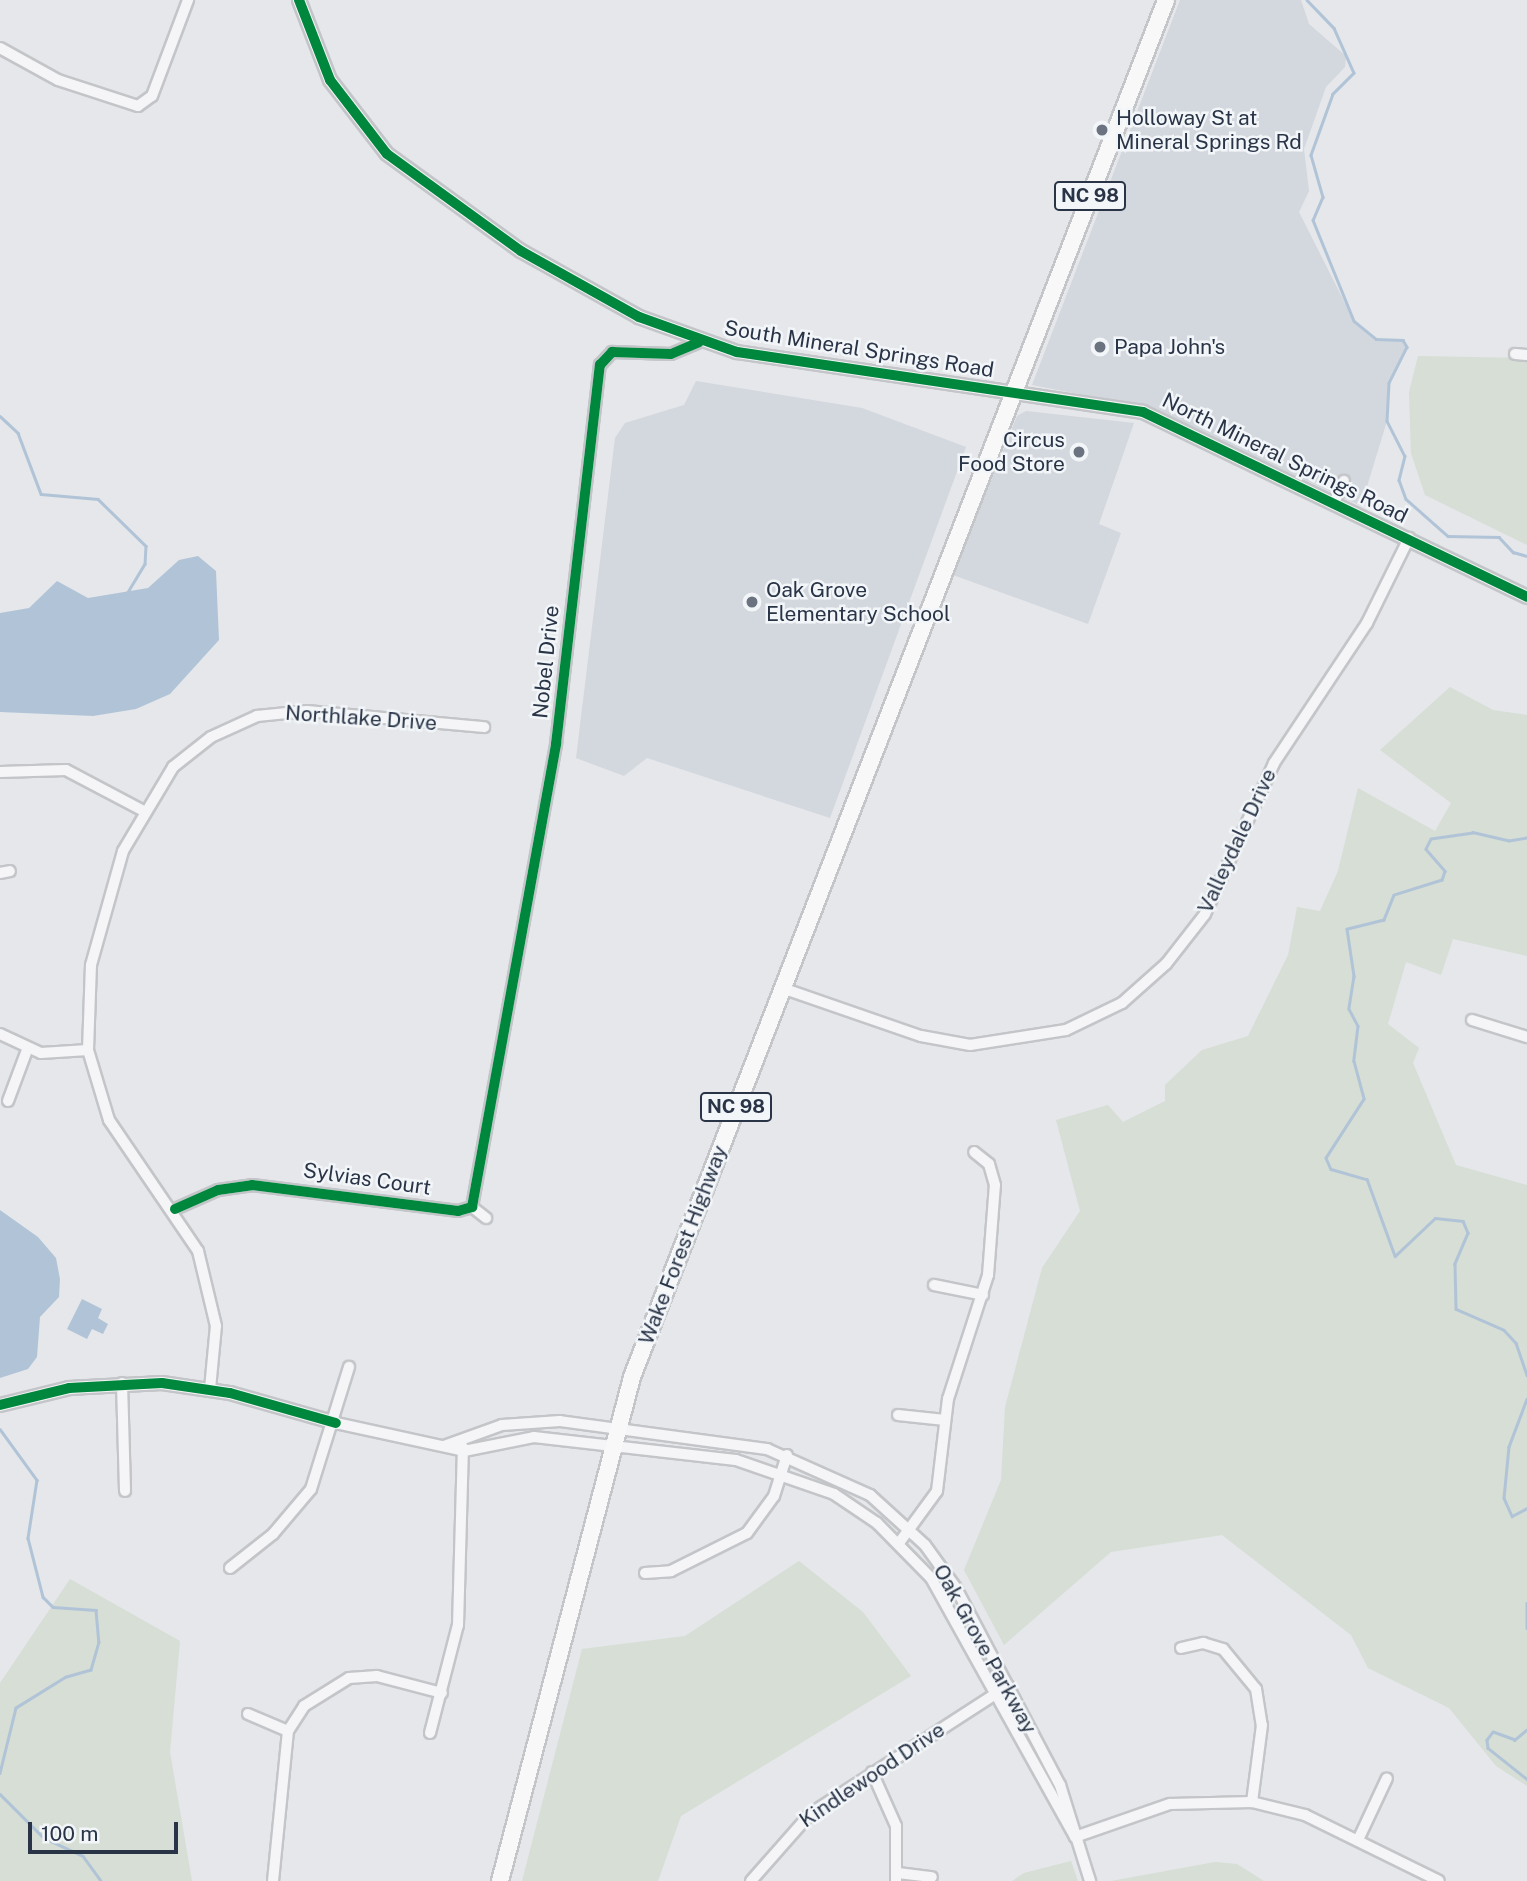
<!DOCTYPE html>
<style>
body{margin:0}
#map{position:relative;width:1527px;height:1881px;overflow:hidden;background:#e5e7ea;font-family:"Public Sans",sans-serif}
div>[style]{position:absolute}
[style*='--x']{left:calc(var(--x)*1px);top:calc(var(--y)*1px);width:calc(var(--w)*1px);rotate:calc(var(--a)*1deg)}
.built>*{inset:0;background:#d3d7de}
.green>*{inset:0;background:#d6ded5}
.water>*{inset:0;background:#b1c4d7}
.stream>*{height:2.5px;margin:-1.25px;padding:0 1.25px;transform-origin:1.25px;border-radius:1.25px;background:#b1c4d7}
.roads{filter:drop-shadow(2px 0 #c3c5c8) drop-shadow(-2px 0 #c3c5c8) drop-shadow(0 2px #c3c5c8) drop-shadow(0 -2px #c3c5c8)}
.minor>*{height:10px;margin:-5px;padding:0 5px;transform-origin:5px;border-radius:5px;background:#f5f5f7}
.tertiary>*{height:12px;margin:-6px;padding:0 6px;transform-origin:6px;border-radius:6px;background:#f5f5f7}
.trunk>*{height:16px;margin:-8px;padding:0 8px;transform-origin:8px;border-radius:8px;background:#f8f8f8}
.cycleway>*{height:10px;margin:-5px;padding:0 5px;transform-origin:5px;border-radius:5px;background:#00873e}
.dots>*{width:19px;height:19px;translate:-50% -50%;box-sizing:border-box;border:4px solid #f3f6f9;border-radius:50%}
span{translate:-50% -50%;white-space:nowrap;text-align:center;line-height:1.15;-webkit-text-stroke:5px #f3f6f9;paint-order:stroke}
.shield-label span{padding:2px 5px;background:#f3f6f9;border:2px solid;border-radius:5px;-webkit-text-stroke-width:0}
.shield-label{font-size:19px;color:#293447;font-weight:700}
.poi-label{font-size:21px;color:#293447}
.left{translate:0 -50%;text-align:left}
.right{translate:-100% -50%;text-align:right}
.street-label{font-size:21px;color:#293447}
.scale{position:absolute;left:28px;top:1822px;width:150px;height:32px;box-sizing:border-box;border:4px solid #293447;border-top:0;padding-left:9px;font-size:21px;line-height:24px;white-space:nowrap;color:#293447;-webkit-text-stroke:5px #f3f6f9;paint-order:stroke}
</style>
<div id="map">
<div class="built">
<div style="clip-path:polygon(1180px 0,1301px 0,1309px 24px,1346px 56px,1345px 67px,1326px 87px,1304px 149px,1309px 191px,1299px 212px,1354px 321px,1376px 339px,1403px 340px,1407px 347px,1389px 383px,1387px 421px,1361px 506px,1150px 408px,1032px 385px)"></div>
<div style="clip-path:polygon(696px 381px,862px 408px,966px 447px,830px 818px,647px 758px,624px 776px,576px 758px,615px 438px,625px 423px,684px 405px)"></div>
<div style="clip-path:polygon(1026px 411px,1134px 423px,1099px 524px,1121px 533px,1088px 624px,953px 575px,1017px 416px)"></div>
</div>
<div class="green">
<div style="clip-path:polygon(1418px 356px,1527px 358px,1527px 545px,1425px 495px,1411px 453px,1409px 392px)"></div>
<div style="clip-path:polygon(1450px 687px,1493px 710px,1527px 715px,1527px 956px,1453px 939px,1441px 975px,1406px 962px,1388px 1024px,1419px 1048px,1413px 1063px,1456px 1165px,1527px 1185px,1527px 1786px,1496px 1766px,1449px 1708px,1368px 1668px,1351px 1635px,1222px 1535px,1111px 1552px,1004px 1645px,964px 1570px,1001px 1480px,1005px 1407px,1042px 1268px,1080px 1211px,1056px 1120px,1108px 1105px,1123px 1122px,1165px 1101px,1165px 1085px,1202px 1050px,1248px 1036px,1288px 955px,1297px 907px,1320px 911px,1338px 871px,1358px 788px,1435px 831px,1451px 803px,1380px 750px)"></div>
<div style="clip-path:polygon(799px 1561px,863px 1612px,911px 1676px,681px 1816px,658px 1881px,522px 1881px,582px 1649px,685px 1636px)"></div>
<div style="clip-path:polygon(70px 1579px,180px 1641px,170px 1752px,192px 1881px,0 1881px,0 1683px)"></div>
<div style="clip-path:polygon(1071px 1861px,1078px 1881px,1012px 1881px,1024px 1873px)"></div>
<div style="clip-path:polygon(1215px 1862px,1237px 1864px,1264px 1881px,1111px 1881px)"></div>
</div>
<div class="water">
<div style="clip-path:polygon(198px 556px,216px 571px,219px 640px,170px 694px,136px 709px,93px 716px,0 712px,0 613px,29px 608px,57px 581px,88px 598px,148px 588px,179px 560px)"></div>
<div style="clip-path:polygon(0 1210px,38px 1237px,56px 1258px,60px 1279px,59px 1297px,40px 1317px,37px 1357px,28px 1369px,0 1378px)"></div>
<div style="clip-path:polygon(82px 1299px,102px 1309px,98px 1318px,108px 1324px,103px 1334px,92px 1329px,87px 1339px,67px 1329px)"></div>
</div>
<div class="stream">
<div style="--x:1307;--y:0;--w:39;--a:46"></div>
<div style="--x:1334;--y:28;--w:49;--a:66"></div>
<div style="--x:1354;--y:73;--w:30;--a:135"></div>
<div style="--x:1333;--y:94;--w:65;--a:109.8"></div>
<div style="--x:1311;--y:155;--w:44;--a:74.1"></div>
<div style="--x:1323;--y:197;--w:25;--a:113"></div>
<div style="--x:1313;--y:220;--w:109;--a:67.9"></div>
<div style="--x:1354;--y:321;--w:28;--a:39"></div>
<div style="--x:1376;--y:339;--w:27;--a:2"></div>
<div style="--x:1403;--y:340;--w:8;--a:60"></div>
<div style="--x:1407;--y:347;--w:40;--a:116.6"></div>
<div style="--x:1389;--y:383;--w:38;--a:93"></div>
<div style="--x:1387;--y:421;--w:39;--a:63"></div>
<div style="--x:1405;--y:456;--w:25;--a:104"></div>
<div style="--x:1399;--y:480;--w:20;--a:70"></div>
<div style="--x:1406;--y:499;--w:56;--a:41.4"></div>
<div style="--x:1448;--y:536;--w:51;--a:1.1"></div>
<div style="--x:1499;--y:537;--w:21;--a:47"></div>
<div style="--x:1513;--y:552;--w:15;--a:16"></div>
<div style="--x:0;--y:416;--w:25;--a:43"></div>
<div style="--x:18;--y:433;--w:65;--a:69.3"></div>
<div style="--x:41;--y:494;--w:57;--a:5"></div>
<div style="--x:98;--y:499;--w:67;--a:44.4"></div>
<div style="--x:146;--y:546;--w:18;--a:93"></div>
<div style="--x:145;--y:564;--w:35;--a:121"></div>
<div style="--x:1527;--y:838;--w:18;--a:171"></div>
<div style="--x:1509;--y:841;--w:37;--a:-167"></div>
<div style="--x:1473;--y:833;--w:42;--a:171.9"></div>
<div style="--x:1431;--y:839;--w:11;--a:117"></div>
<div style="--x:1426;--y:849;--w:29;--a:49"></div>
<div style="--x:1445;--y:871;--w:9;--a:108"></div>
<div style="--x:1442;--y:880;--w:50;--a:162.6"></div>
<div style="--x:1394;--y:895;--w:27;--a:112"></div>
<div style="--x:1384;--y:920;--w:38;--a:166"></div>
<div style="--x:1347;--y:929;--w:48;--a:81.5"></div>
<div style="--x:1354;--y:976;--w:33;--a:99"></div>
<div style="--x:1349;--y:1009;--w:19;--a:62"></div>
<div style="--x:1358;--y:1026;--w:35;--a:97"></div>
<div style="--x:1354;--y:1061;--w:39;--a:75"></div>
<div style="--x:1364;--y:1099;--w:70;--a:122.8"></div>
<div style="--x:1326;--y:1158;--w:12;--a:66"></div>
<div style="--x:1331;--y:1169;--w:37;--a:16"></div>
<div style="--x:1367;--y:1179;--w:82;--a:70"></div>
<div style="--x:1395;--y:1256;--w:55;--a:-43.5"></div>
<div style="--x:1435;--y:1218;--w:28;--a:6"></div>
<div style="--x:1463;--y:1221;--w:13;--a:67"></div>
<div style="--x:1468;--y:1233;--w:34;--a:113"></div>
<div style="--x:1455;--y:1264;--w:45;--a:88.7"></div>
<div style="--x:1456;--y:1309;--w:52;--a:23.6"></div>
<div style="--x:1504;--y:1330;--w:18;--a:47"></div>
<div style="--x:1516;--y:1343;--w:34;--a:71"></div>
<div style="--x:1527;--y:1399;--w:51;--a:110.6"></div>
<div style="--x:1509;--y:1447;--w:51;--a:95.6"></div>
<div style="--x:1504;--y:1498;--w:20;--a:66"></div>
<div style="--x:1512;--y:1516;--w:17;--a:-28"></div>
<div style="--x:0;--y:1429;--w:63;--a:54"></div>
<div style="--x:37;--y:1480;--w:59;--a:98.8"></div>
<div style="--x:28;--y:1538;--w:61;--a:75.7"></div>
<div style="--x:43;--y:1597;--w:14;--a:45"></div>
<div style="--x:53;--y:1607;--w:43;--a:4"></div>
<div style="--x:96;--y:1610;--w:32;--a:85"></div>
<div style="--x:99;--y:1642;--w:29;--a:106"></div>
<div style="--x:91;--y:1670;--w:26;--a:164"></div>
<div style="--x:66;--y:1677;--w:59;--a:148.2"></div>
<div style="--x:16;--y:1708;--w:67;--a:103.8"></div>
<div style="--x:1527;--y:1603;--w:25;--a:90"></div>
<div style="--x:1527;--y:1730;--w:16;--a:140"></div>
<div style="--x:1515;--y:1740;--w:23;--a:-160"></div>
<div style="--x:1493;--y:1732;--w:10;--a:127"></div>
<div style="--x:1487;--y:1740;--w:8;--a:83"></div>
<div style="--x:1488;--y:1748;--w:50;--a:38.5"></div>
<div style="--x:0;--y:1794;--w:62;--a:45"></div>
<div style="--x:44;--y:1838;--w:43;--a:24.8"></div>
<div style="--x:83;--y:1856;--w:31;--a:54"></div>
</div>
<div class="roads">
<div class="minor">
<div style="--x:0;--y:48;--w:66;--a:28.9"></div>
<div style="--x:58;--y:80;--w:84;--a:18"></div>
<div style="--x:138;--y:106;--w:17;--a:-36"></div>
<div style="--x:152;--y:96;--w:103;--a:-69.4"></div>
<div style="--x:1515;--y:354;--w:12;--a:5"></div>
<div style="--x:1335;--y:501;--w:22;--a:-66"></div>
<div style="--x:0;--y:772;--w:66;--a:-1.7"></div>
<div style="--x:66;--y:770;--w:86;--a:27.8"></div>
<div style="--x:0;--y:873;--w:10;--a:-11"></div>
<div style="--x:782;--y:988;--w:147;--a:19.1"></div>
<div style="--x:921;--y:1036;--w:50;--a:10.4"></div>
<div style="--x:970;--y:1045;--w:97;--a:-8.9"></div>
<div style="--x:1066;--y:1030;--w:62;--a:-25.7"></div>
<div style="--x:1122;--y:1003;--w:59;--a:-41.6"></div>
<div style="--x:1166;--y:964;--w:63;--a:-52"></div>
<div style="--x:1205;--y:914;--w:166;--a:-65.4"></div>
<div style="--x:1274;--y:763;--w:168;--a:-56.4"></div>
<div style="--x:1367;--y:623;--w:95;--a:-63.7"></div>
<div style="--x:1472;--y:1020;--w:58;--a:17.2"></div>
<div style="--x:0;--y:1034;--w:45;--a:24.9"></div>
<div style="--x:41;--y:1053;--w:47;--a:-3.7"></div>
<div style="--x:8;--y:1101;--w:54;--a:-69.6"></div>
<div style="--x:472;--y:1207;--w:18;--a:38"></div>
<div style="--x:175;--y:1209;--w:47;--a:-23.8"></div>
<div style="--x:218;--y:1190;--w:34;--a:-8"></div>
<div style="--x:252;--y:1185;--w:208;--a:7.2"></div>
<div style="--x:458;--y:1211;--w:15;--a:-16"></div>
<div style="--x:472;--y:1207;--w:471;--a:-79.7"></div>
<div style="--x:556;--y:744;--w:382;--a:-83.4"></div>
<div style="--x:600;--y:365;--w:18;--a:-47"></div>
<div style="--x:612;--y:352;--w:59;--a:1.9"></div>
<div style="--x:671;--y:354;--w:30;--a:-23"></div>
<div style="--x:934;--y:1285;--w:50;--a:11.5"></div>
<div style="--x:122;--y:1383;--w:108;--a:88.4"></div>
<div style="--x:210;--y:1389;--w:63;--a:-84.6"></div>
<div style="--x:216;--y:1326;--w:77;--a:-103.5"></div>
<div style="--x:198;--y:1251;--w:158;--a:-124.2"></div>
<div style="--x:109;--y:1120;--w:73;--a:-106.7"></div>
<div style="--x:88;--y:1050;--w:85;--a:-88"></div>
<div style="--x:91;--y:965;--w:118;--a:-74.3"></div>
<div style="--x:123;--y:851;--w:98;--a:-59.2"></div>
<div style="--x:173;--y:767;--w:48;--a:-38.3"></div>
<div style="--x:211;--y:737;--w:51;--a:-24.5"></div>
<div style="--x:257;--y:716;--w:50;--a:-5.7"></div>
<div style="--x:307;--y:711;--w:178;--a:5.2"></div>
<div style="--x:898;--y:1415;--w:47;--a:6.1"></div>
<div style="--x:336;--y:1423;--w:131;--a:12.3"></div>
<div style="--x:464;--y:1451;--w:71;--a:-11.3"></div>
<div style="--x:534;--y:1437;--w:203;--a:6.5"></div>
<div style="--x:736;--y:1460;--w:104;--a:19.1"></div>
<div style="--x:834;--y:1494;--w:52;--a:34"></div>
<div style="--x:877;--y:1523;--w:77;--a:45.5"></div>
<div style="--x:931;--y:1578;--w:296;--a:60.9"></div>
<div style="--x:444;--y:1446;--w:62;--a:-19.9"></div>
<div style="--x:502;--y:1425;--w:58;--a:-3.9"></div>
<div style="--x:560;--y:1421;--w:209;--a:7.7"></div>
<div style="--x:767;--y:1449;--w:113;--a:24.1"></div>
<div style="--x:870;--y:1495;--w:74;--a:42.3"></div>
<div style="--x:925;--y:1545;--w:53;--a:54.2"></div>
<div style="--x:956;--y:1588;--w:223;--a:62.2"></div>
<div style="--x:1060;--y:1785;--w:101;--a:72.6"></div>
<div style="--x:899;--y:1543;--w:64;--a:-53.8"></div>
<div style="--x:937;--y:1491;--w:93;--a:-83.2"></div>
<div style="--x:948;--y:1399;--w:130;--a:-72.1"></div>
<div style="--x:988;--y:1275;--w:90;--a:-85.6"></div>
<div style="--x:995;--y:1185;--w:22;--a:-106"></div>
<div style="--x:989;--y:1164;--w:19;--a:-141"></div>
<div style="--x:230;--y:1568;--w:55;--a:-38.3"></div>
<div style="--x:273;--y:1534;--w:59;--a:-49.8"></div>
<div style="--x:311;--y:1489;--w:128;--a:-72.7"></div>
<div style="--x:645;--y:1573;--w:26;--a:-4"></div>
<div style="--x:671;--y:1571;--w:85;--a:-26.6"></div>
<div style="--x:747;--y:1533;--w:46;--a:-53.9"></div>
<div style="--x:774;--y:1496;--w:43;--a:-72.4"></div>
<div style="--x:1181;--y:1648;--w:23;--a:-13"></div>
<div style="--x:1203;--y:1643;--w:21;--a:17"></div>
<div style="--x:1223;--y:1649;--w:52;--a:50.5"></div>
<div style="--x:1256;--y:1689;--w:36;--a:81"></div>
<div style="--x:1262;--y:1725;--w:78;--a:97.4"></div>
<div style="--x:248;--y:1714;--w:43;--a:23"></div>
<div style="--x:430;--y:1733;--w:112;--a:-75.5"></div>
<div style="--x:458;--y:1625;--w:178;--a:-88.4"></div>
<div style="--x:872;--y:1772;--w:59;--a:66"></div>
<div style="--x:896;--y:1826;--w:55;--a:90"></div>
<div style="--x:1075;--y:1837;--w:101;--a:-19.2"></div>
<div style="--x:1170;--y:1804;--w:82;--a:-1.4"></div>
<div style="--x:1252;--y:1802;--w:55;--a:13.8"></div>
<div style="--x:1305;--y:1815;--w:149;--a:26.2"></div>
<div style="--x:1358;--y:1840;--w:68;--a:-64.9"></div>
<div style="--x:898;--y:1873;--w:34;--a:7"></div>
<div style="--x:273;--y:1881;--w:151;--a:-84.3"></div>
<div style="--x:288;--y:1731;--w:30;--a:-57"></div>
<div style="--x:304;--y:1706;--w:53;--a:-31.9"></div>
<div style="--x:349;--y:1678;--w:28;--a:-4"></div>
<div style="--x:377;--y:1676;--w:67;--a:14.7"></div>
<div style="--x:751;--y:1881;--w:89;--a:-48.6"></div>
<div style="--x:810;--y:1814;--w:236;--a:-32.9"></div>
</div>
<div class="tertiary">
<div style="--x:299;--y:0;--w:86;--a:68.8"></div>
<div style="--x:330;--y:80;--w:93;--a:52.4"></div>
<div style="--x:387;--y:154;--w:165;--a:35.9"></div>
<div style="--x:521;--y:251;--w:135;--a:29.2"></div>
<div style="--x:639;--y:317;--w:104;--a:19.7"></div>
<div style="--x:737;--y:352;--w:410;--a:8.4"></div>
<div style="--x:1143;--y:412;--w:426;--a:25.7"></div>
<div style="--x:0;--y:1405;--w:71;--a:-13.8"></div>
<div style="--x:69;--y:1388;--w:93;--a:-3.1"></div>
<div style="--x:162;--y:1383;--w:69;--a:8.4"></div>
<div style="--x:230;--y:1393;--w:110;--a:15.8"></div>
</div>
<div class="trunk">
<div style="--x:500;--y:1881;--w:521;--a:-75.32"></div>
<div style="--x:632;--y:1377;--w:1477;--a:-68.8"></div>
</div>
</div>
<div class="cycleway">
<div style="--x:299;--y:0;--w:86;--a:68.8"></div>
<div style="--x:330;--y:80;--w:93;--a:52.4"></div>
<div style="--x:387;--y:154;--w:165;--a:35.9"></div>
<div style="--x:521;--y:251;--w:135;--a:29.2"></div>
<div style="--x:639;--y:317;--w:104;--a:19.7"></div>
<div style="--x:737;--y:352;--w:410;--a:8.4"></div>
<div style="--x:1143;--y:412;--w:426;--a:25.7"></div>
<div style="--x:175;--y:1209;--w:47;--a:-23.8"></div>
<div style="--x:218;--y:1190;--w:34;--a:-8"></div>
<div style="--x:252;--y:1185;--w:208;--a:7.2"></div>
<div style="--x:458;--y:1211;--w:15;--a:-16"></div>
<div style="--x:472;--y:1207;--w:471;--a:-79.7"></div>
<div style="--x:556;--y:744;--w:382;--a:-83.4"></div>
<div style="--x:600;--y:365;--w:18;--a:-47"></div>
<div style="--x:612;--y:352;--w:59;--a:1.9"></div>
<div style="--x:671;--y:354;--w:30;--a:-23"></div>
<div style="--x:0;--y:1405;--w:71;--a:-13.8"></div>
<div style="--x:69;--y:1388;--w:93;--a:-3.1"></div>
<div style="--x:162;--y:1383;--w:69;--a:8.4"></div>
<div style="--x:230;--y:1393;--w:110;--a:15.8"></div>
</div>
<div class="dots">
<div style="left:1102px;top:130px;background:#6b7380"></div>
<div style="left:1100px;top:347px;background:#6b7380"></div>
<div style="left:1079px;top:452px;background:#6b7380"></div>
<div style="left:752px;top:602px;background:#6b7380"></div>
</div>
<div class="shield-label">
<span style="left:1090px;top:196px">NC 98</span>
<span style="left:736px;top:1107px">NC 98</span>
</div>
<div class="poi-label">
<span class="left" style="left:1116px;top:130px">Holloway St at<br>Mineral Springs Rd</span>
<span class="left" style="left:1114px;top:347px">Papa John's</span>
<span class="right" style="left:1065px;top:452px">Circus<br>Food Store</span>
<span class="left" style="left:766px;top:602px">Oak Grove<br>Elementary School</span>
</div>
<div class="street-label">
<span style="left:859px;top:349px;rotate:9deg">South Mineral Springs Road</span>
<span style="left:1285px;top:458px;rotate:26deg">North Mineral Springs Road</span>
<span style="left:546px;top:662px;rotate:-84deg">Nobel Drive</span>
<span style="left:361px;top:718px;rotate:4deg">Northlake Drive</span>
<span style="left:1237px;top:841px;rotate:-65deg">Valleydale Drive</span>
<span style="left:367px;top:1179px;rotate:8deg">Sylvias Court</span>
<span style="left:683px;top:1245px;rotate:-69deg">Wake Forest Highway</span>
<span style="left:985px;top:1649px;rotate:61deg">Oak Grove Parkway</span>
<span style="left:872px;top:1775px;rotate:-34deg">Kindlewood Drive</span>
</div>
<div class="scale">100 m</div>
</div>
